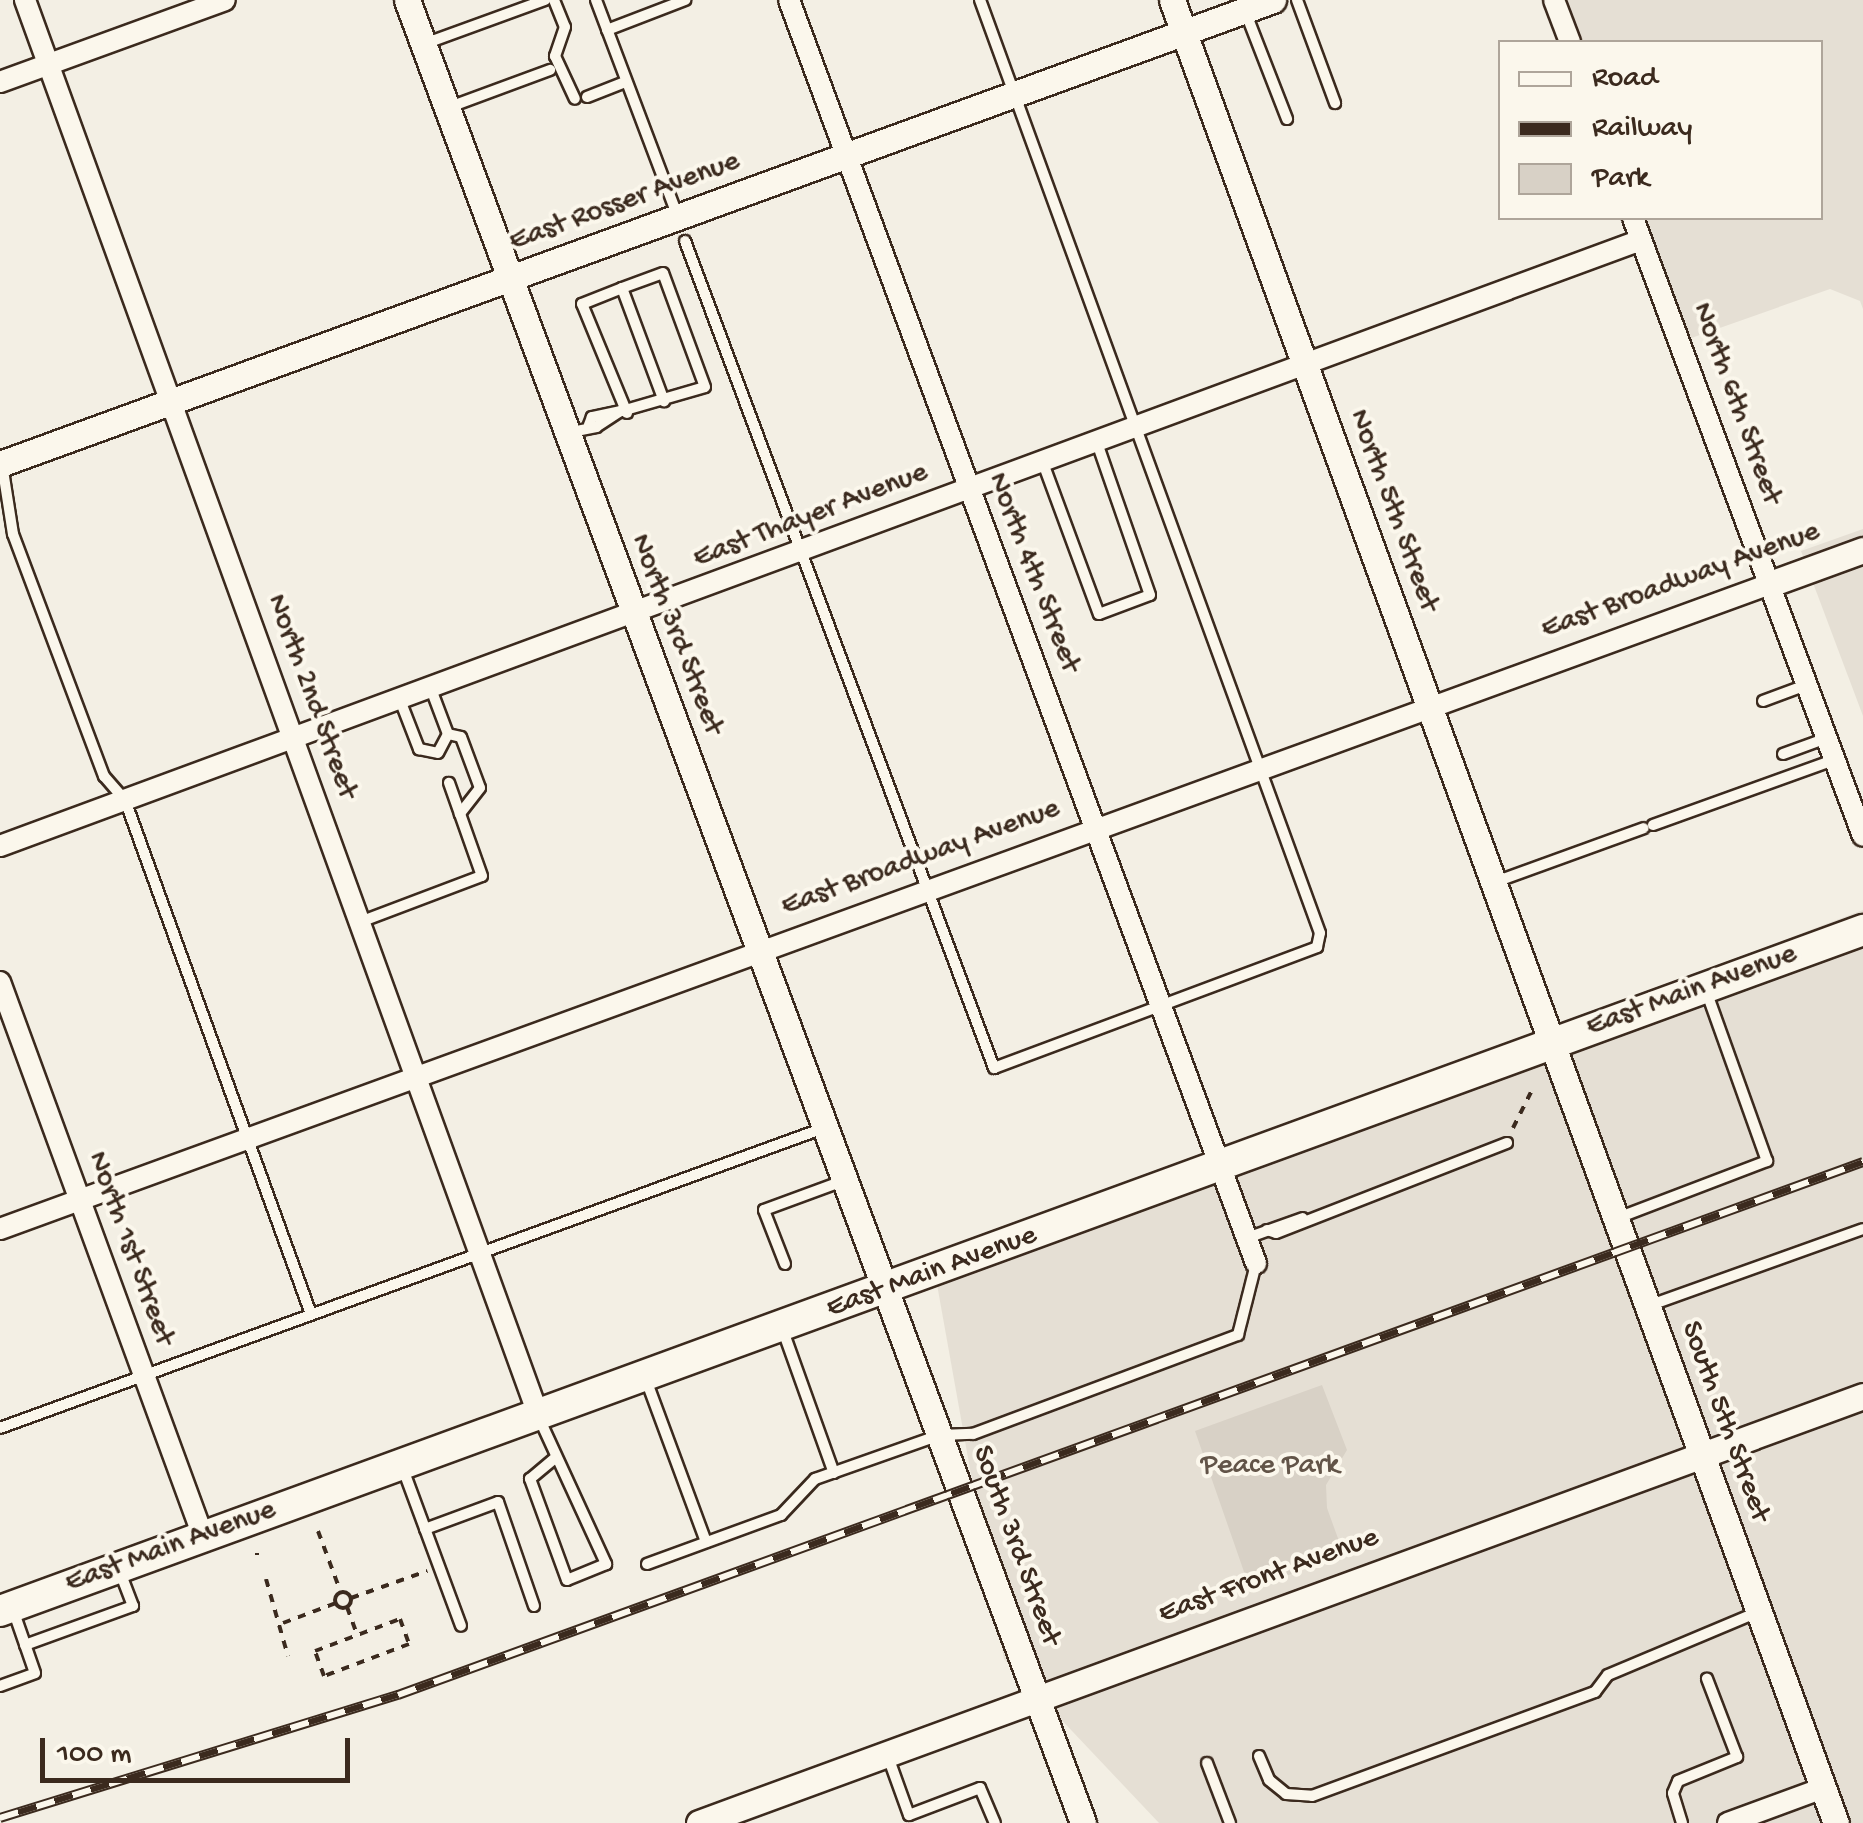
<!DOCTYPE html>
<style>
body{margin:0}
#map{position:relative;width:1863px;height:1823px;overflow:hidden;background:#f3efe4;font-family:"Gochi Hand",sans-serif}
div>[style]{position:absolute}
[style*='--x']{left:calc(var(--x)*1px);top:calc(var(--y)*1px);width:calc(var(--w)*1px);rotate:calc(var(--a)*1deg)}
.built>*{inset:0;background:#e5dfd4}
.green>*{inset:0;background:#d8d1c6}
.path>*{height:4px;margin-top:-2px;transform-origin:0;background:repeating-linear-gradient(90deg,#3b2a1e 0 8px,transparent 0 16px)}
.path>.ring{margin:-2px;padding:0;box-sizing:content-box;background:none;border:4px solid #3b2a1e;border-radius:50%}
.roads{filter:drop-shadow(2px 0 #3b2a1e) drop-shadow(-2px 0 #3b2a1e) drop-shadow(0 2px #3b2a1e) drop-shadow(0 -2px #3b2a1e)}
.service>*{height:10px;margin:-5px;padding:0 5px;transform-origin:5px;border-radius:5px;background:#fbf7ec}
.minor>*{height:20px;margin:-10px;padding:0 10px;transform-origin:10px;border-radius:10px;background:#fbf7ec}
.tertiary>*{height:25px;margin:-12.5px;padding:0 12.5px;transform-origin:12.5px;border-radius:12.5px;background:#fbf7ec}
.primary>*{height:30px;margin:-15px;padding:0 15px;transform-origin:15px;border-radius:15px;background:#fbf7ec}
.rail>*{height:10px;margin-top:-5px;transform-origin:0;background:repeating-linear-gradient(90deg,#fbf7ec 0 19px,#3b2a1e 0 38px);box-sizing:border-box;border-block:2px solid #3b2a1e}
span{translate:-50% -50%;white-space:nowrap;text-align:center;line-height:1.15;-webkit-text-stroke:8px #fbf7ec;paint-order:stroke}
.street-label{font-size:30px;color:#3b2a1e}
.park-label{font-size:30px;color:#625448}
.legend{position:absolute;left:1498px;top:40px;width:325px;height:180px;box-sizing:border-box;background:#fbf7ec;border:2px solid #aea59a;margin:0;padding:12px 18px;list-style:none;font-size:30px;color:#3b2a1e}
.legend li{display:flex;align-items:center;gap:20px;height:50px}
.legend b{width:50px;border:2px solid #aea59a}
.scale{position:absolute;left:40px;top:1738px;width:310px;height:45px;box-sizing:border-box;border:5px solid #3b2a1e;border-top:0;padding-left:12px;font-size:30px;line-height:35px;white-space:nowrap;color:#3b2a1e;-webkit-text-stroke:8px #fbf7ec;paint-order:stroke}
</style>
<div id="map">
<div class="built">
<div style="clip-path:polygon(1554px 0,1863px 0,1863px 309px,1860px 301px,1830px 289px,1680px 342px,1633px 218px,1820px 218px,1820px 42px,1570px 42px)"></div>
<div style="clip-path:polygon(1863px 529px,1863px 716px,1801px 551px)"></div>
<div style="clip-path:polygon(1863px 910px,1863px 1823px,1159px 1823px,1004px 1659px,933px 1262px)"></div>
</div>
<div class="green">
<div style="clip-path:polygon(1322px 1385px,1347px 1450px,1326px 1485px,1327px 1508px,1344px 1555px,1250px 1589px,1195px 1431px)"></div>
</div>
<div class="path">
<div style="--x:1513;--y:1128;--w:40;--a:-63.4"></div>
<div style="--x:318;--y:1531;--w:66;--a:69.6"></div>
<div style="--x:257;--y:1553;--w:2;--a:90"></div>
<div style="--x:266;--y:1579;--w:80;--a:74.1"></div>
<div class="ring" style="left:335px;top:1592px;width:12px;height:12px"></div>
<div style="--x:351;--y:1598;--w:81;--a:-19.6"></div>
<div style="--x:347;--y:1607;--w:30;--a:70"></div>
<div style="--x:400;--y:1619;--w:27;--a:70"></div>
<div style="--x:409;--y:1644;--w:91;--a:159.4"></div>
<div style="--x:324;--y:1676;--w:27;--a:-110"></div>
<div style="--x:315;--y:1651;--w:91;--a:-20.6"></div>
<div style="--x:283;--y:1623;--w:57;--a:-20.7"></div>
</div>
<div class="roads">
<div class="service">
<div style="--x:554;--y:0;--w:29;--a:68"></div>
<div style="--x:565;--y:27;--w:31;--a:109"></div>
<div style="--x:555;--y:56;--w:47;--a:65.1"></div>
<div style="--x:596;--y:0;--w:232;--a:69.3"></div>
<div style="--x:1297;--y:0;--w:110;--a:69.7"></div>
<div style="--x:1245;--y:11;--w:116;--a:68.7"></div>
<div style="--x:607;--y:30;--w:84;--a:-21"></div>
<div style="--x:424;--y:44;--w:129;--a:-20"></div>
<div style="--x:587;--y:97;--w:41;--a:-21.5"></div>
<div style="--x:447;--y:108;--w:110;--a:-20.3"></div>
<div style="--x:685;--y:241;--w:883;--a:69.51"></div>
<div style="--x:994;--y:1068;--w:345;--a:-20.5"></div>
<div style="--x:1317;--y:947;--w:14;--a:-78"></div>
<div style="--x:1320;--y:933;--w:993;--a:-110.02"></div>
<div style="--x:622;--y:411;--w:86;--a:-16.1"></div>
<div style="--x:705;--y:387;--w:121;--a:-110.2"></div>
<div style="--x:663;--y:273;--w:44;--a:159.9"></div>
<div style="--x:627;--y:413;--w:118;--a:-112.4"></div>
<div style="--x:582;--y:304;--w:43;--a:-21.8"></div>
<div style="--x:622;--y:288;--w:121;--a:69.6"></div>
<div style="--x:566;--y:433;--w:31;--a:-11"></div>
<div style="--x:596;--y:427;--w:30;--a:-33"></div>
<div style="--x:621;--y:411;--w:30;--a:168"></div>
<div style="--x:592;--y:417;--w:9;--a:111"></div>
<div style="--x:1043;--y:463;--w:161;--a:69.7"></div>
<div style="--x:1099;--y:614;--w:54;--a:-20.4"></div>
<div style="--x:1150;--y:595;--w:161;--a:-109.2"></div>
<div style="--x:2;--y:464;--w:71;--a:81.1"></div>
<div style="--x:13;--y:534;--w:259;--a:69.4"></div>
<div style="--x:104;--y:776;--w:32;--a:49"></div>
<div style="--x:125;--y:800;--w:547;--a:70.11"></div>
<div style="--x:431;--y:689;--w:48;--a:69.3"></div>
<div style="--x:448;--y:734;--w:21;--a:118"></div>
<div style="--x:400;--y:700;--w:53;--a:68.8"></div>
<div style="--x:419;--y:749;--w:19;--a:12"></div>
<div style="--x:1763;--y:701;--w:46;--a:-20.4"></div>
<div style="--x:448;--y:734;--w:13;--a:13"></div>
<div style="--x:461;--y:737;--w:54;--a:69.6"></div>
<div style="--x:480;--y:788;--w:33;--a:128"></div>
<div style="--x:1783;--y:754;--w:47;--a:-20"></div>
<div style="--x:1653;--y:825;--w:192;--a:-19.8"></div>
<div style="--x:1495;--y:882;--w:158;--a:-19.9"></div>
<div style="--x:360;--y:922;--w:130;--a:-20.7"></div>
<div style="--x:482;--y:876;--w:99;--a:-109.5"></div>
<div style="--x:1615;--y:1219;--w:163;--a:-20.9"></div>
<div style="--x:1767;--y:1161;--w:181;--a:-109.7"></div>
<div style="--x:1267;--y:1230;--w:9;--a:18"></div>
<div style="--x:1276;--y:1233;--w:248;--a:-21.3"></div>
<div style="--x:1247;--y:1238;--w:59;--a:-19.7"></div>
<div style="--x:785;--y:1264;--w:58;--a:-111.3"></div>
<div style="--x:764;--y:1210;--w:84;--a:-20.2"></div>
<div style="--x:1648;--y:1306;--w:228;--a:-19.7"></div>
<div style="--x:782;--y:1328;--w:154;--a:70.3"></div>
<div style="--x:645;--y:1377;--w:176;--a:69.7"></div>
<div style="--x:539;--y:1418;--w:161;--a:65.3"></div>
<div style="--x:606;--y:1564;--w:42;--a:157.7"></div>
<div style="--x:567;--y:1580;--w:108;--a:-110.1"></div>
<div style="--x:530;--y:1479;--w:31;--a:-40"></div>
<div style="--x:0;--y:1428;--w:877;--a:-20.01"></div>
<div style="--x:403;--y:1469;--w:167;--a:69.7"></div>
<div style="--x:425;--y:1529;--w:78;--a:-20.3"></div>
<div style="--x:498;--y:1502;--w:110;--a:70.9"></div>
<div style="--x:647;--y:1564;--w:143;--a:-20.1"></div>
<div style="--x:781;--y:1515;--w:50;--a:-46.6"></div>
<div style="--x:815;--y:1479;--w:133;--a:-19.4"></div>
<div style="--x:940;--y:1435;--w:33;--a:-2"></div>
<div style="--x:973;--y:1434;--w:283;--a:-20.5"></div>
<div style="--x:1238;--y:1335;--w:73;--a:-75.8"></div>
<div style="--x:25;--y:1645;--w:115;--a:-19.9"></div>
<div style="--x:133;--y:1606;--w:40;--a:-111"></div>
<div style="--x:0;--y:1686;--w:37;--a:-20"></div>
<div style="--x:35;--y:1673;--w:67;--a:-109.2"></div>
<div style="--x:887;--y:1754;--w:65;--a:70.2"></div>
<div style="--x:909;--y:1815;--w:76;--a:-20.8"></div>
<div style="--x:980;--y:1788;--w:38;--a:67"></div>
<div style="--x:1259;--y:1756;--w:26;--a:67"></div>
<div style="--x:1269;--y:1780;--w:22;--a:39"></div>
<div style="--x:1286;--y:1794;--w:26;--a:4"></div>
<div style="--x:1312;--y:1796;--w:302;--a:-20.2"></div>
<div style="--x:1595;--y:1692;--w:21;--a:-53"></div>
<div style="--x:1608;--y:1675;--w:163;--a:-22.8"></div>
<div style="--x:1207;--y:1763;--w:64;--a:69"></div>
<div style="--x:1682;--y:1823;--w:31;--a:-107"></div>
<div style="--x:1673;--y:1793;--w:13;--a:-67"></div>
<div style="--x:1678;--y:1781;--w:64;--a:-22.1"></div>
<div style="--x:1737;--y:1757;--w:84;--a:-111"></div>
</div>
<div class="minor">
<div style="--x:25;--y:0;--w:1504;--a:70.06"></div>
<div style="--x:789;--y:0;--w:1347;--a:69.71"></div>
<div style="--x:1554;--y:0;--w:45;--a:69.1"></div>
<div style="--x:0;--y:82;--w:239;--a:-20"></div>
<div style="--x:1633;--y:218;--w:659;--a:69.59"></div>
<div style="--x:0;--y:846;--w:1749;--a:-20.27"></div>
<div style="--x:0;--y:982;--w:590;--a:69.88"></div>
<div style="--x:0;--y:1229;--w:1884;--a:-20.02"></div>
<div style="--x:1728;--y:1823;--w:101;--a:-20.2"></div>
</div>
<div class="tertiary">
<div style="--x:407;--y:0;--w:1944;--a:69.65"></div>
<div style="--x:1172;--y:0;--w:1940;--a:69.99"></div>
<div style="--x:0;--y:464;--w:1355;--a:-20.03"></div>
<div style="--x:1770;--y:584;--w:99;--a:-20.1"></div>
<div style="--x:699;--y:1823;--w:1240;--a:-20.14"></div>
</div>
<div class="primary">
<div style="--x:0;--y:1611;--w:1984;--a:-20.08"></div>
</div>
</div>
<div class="rail">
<div style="--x:0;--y:1818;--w:417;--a:-17.2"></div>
<div style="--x:398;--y:1695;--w:1559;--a:-19.99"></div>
</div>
<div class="street-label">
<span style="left:625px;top:203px;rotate:-20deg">East Rosser Avenue</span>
<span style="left:1735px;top:404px;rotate:70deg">North 6th Street</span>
<span style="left:1392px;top:511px;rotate:70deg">North 5th Street</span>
<span style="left:811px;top:517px;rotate:-21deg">East Thayer Avenue</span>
<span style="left:1032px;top:573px;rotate:69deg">North 4th Street</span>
<span style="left:1681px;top:582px;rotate:-20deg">East Broadway Avenue</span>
<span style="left:675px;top:635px;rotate:69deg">North 3rd Street</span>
<span style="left:310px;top:697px;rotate:70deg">North 2nd Street</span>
<span style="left:921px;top:859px;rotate:-20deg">East Broadway Avenue</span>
<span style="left:1692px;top:992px;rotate:-20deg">East Main Avenue</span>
<span style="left:129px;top:1249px;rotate:70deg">North 1st Street</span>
<span style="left:932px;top:1273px;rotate:-20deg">East Main Avenue</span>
<span style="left:1724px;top:1422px;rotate:70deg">South 5th Street</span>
<span style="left:1015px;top:1546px;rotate:70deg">South 3rd Street</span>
<span style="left:171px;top:1548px;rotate:-20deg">East Main Avenue</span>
<span style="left:1269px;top:1577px;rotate:-20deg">East Front Avenue</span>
</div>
<div class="park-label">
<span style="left:1270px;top:1467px">Peace Park</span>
</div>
<ul class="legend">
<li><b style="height:12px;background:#fbf7ec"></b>Road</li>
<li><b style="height:12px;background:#3b2a1e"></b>Railway</li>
<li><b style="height:28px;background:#d8d1c6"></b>Park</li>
</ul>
<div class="scale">100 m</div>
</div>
